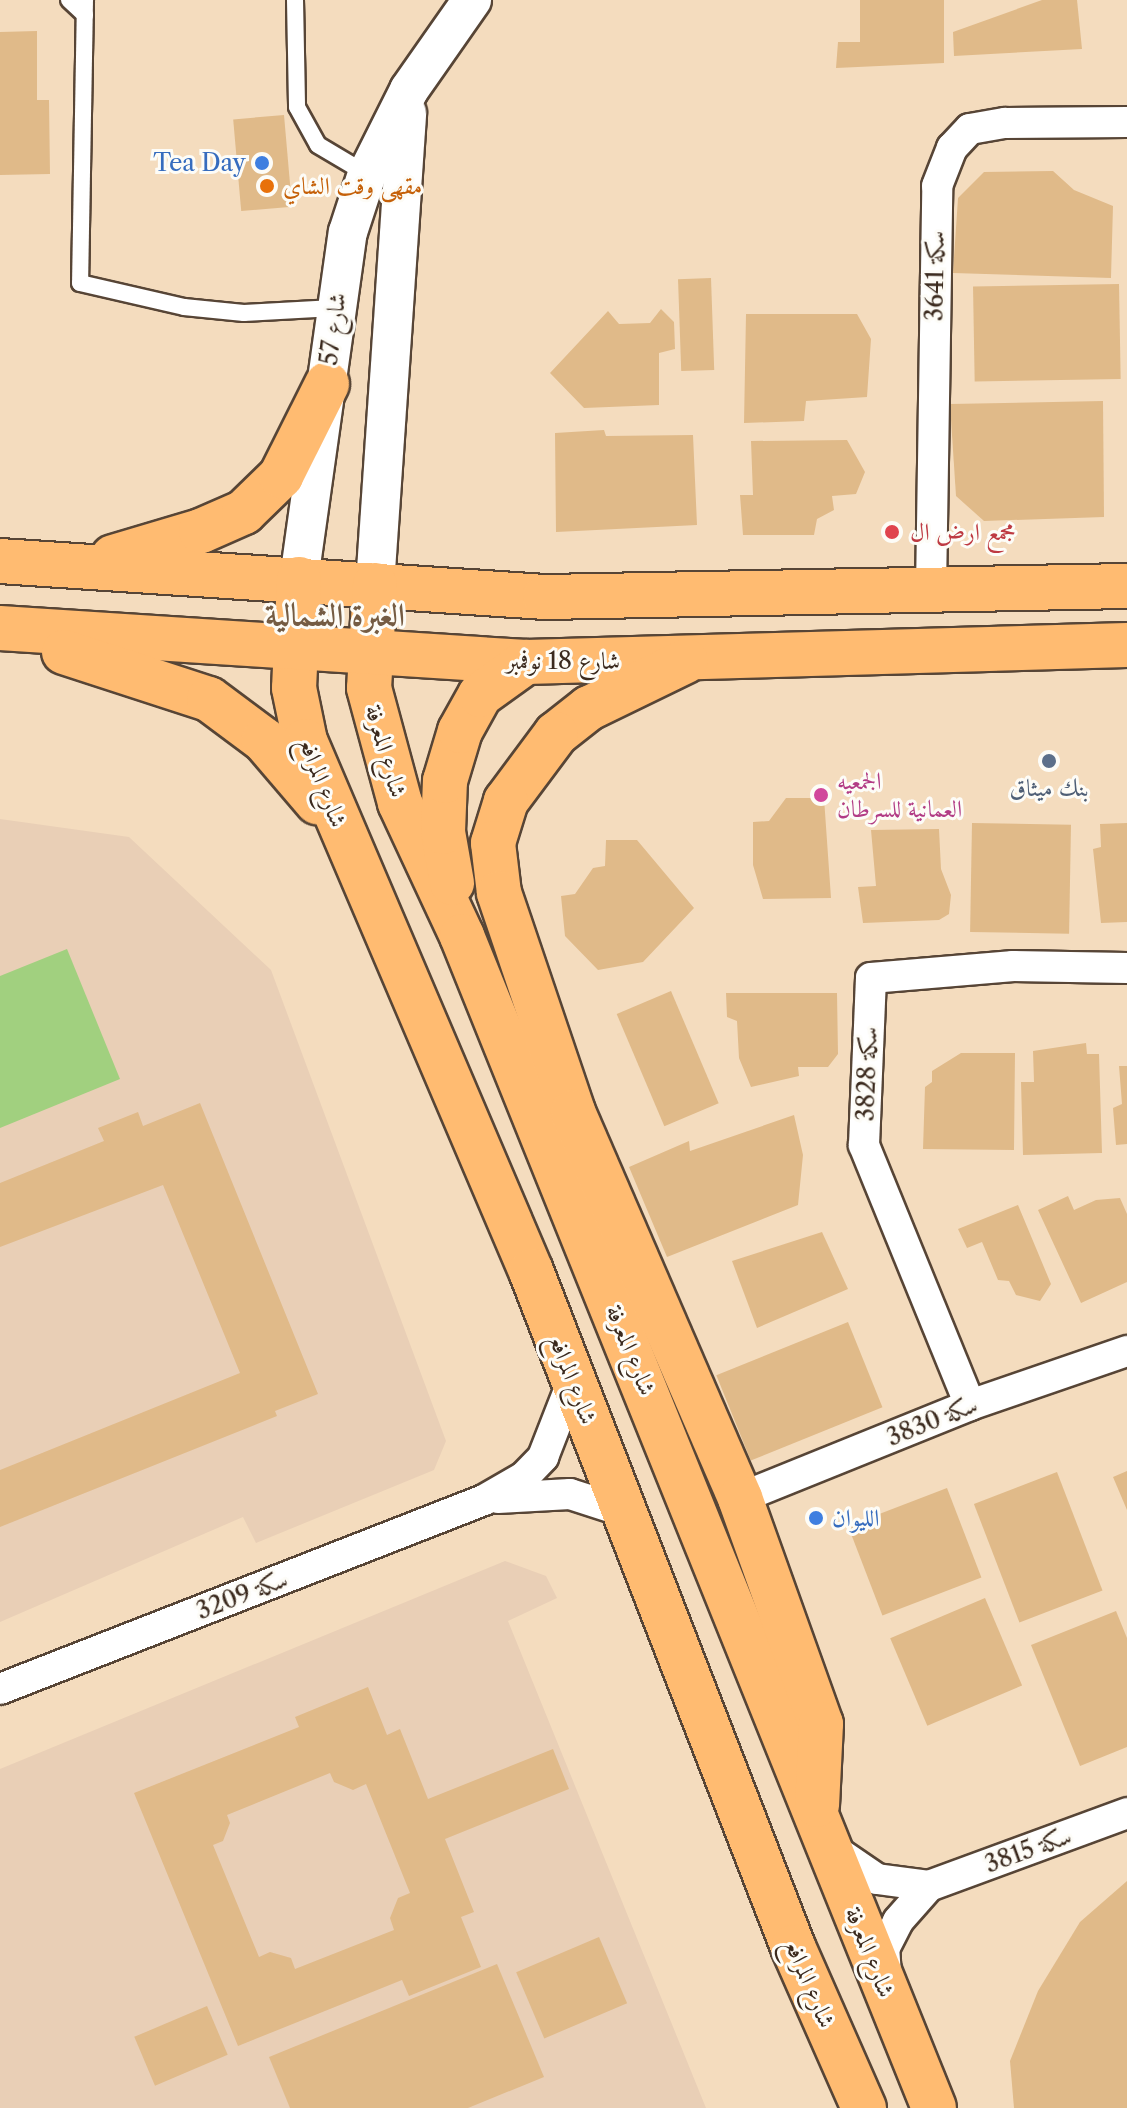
<!DOCTYPE html>
<meta charset="utf-8">
<style>
body{margin:0}
#map{position:relative;width:1127px;height:2108px;overflow:hidden;background:#f4dcbe;font-family:"Libre Caslon Text",Amiri,serif}
div>[style]{position:absolute}
[style*='--x']{left:calc(var(--x)*1px);top:calc(var(--y)*1px);width:calc(var(--w)*1px);rotate:calc(var(--a)*1deg)}
.built>*{inset:0;background:#e9cfb6}
.green>*{inset:0;background:#a1d07f}
.building>*{inset:0;background:#e0ba89;transform-origin:0 0}
.roads{filter:drop-shadow(2px 0 #574536) drop-shadow(-2px 0 #574536) drop-shadow(0 2px #574536) drop-shadow(0 -2px #574536)}
.service>*{height:16px;margin:-8px;padding:0 8px;transform-origin:8px;border-radius:8px;background:#fff}
.minor>*{height:30px;margin:-15px;padding:0 15px;transform-origin:15px;border-radius:15px;background:#fff}
.tertiary>*{height:38px;margin:-19px;padding:0 19px;transform-origin:19px;border-radius:19px;background:#fff}
.primary>*{height:44px;margin:-22px;padding:0 22px;transform-origin:22px;border-radius:22px;background:#ffbb71}
.dots>*{width:22px;height:22px;translate:-50% -50%;box-sizing:border-box;border:4px solid #fdfcf7;border-radius:50%}
span{translate:-50% -50%;white-space:nowrap;text-align:center;line-height:1.15;-webkit-text-stroke:6px #fdfcf7;paint-order:stroke}
.shop-label{font-size:24px;color:#366cbe}
.right{translate:-100% -50%;text-align:right}
.left{translate:0 -50%;text-align:left}
.food-label{font-size:24px;color:#c56008}
.street-label{font-size:24px;color:#3b2a1e}
.health-label{font-size:24px;color:#be3a42}
.hotel-label{font-size:24px;color:#b23c85}
.service-label{font-size:24px;color:#4e5e75}
.district-label{font-size:32px;color:#755c43;font-weight:700}
</style>
<div id="map">
<div class="built">
<div style="clip-path:polygon(0 819px,129px 837px,271px 970px,446px 1441px,434px 1470px,256px 1543px,243px 1517px,0 1622px)"></div>
<div style="clip-path:polygon(505px 1561px,546px 1576px,557px 1598px,508px 1621px,706px 2108px,0 2108px,0 1769px)"></div>
</div>
<div class="green">
<div style="clip-path:polygon(67px 949px,120px 1079px,0 1128px,0 976px)"></div>
</div>
<div class="building">
<div style="clip-path:polygon(860px 0,944px 0,944px 63px,836px 68px,838px 42px,860px 42px)"></div>
<div style="clip-path:polygon(1042px 0,1077px 0,1082px 49px,954px 56px,953px 32px)"></div>
<div style="clip-path:polygon(37px 31px,37px 100px,49px 100px,50px 174px,0 175px,0 32px)"></div>
<div style="left:284px;top:115px;width:92px;height:51px;rotate:85deg"></div>
<div style="clip-path:polygon(1053px 171px,1074px 190px,1113px 206px,1111px 278px,953px 273px,958px 198px,984px 172px)"></div>
<div style="left:711px;top:278px;width:92px;height:33px;rotate:88deg"></div>
<div style="left:1119px;top:284px;width:95px;height:146px;rotate:89deg"></div>
<div style="clip-path:polygon(661px 309px,674px 322px,675px 349px,659px 353px,659px 405px,584px 408px,550px 373px,608px 311px,619px 324px,650px 323px)"></div>
<div style="clip-path:polygon(746px 314px,857px 314px,871px 339px,867px 397px,806px 401px,804px 421px,744px 423px)"></div>
<div style="clip-path:polygon(1103px 401px,1104px 517px,984px 521px,956px 496px,950px 404px)"></div>
<div style="clip-path:polygon(604px 430px,606px 436px,693px 435px,697px 525px,556px 532px,555px 433px)"></div>
<div style="clip-path:polygon(847px 440px,865px 472px,856px 494px,832px 496px,834px 510px,817px 519px,814px 535px,743px 535px,740px 495px,753px 495px,751px 441px)"></div>
<div style="clip-path:polygon(786px 798px,824px 798px,831px 898px,763px 899px,753px 865px,753px 822px,769px 821px)"></div>
<div style="left:972px;top:823px;width:99px;height:109px;rotate:1deg"></div>
<div style="clip-path:polygon(1127px 823px,1127px 922px,1101px 923px,1093px 849px,1101px 847px,1100px 824px)"></div>
<div style="clip-path:polygon(939px 829px,941px 869px,951px 895px,949px 914px,939px 920px,863px 923px,858px 887px,876px 886px,871px 830px)"></div>
<div style="clip-path:polygon(606px 840px,637px 840px,694px 908px,643px 962px,598px 970px,565px 936px,561px 896px,575px 894px,593px 868px,605px 866px)"></div>
<div style="left:671px;top:991px;width:122px;height:59px;rotate:67deg"></div>
<div style="clip-path:polygon(726px 993px,837px 993px,838px 1054px,828px 1067px,798px 1067px,799px 1076px,751px 1087px,739px 1058px,737px 1021px,727px 1017px)"></div>
<div style="clip-path:polygon(1086px 1043px,1087px 1054px,1099px 1054px,1102px 1153px,1023px 1155px,1021px 1082px,1034px 1082px,1033px 1051px)"></div>
<div style="clip-path:polygon(961px 1053px,1015px 1053px,1014px 1150px,923px 1149px,925px 1087px,932px 1082px,932px 1071px)"></div>
<div style="clip-path:polygon(1119px 1066px,1127px 1066px,1127px 1144px,1116px 1145px,1113px 1108px,1122px 1104px)"></div>
<div style="clip-path:polygon(200px 1103px,318px 1394px,275px 1411px,277px 1416px,0 1527px,0 1470px,240px 1373px,163px 1185px,0 1247px,0 1183px,104px 1141px,98px 1128px,138px 1112px,143px 1126px)"></div>
<div style="clip-path:polygon(794px 1115px,803px 1155px,798px 1205px,667px 1257px,629px 1167px,689px 1141px,690px 1151px)"></div>
<div style="clip-path:polygon(1068px 1196px,1074px 1210px,1096px 1200px,1120px 1198px,1127px 1214px,1127px 1282px,1081px 1303px,1038px 1210px)"></div>
<div style="clip-path:polygon(1018px 1205px,1051px 1284px,1040px 1301px,1016px 1295px,1009px 1281px,998px 1280px,982px 1242px,967px 1248px,958px 1229px)"></div>
<div style="clip-path:polygon(822px 1232px,848px 1289px,757px 1328px,732px 1261px)"></div>
<div style="left:848px;top:1322px;width:92px;height:142px;rotate:68deg"></div>
<div style="clip-path:polygon(1127px 1471px,1127px 1510px,1113px 1477px)"></div>
<div style="left:1057px;top:1472px;width:127px;height:89px;rotate:69deg"></div>
<div style="left:947px;top:1488px;width:96px;height:106px;rotate:69deg"></div>
<div style="left:985px;top:1598px;width:95px;height:103px;rotate:67deg"></div>
<div style="clip-path:polygon(1116px 1611px,1127px 1638px,1127px 1747px,1080px 1766px,1031px 1645px)"></div>
<div style="clip-path:polygon(evenodd,368px 1687px,387px 1735px,400px 1729px,428px 1799px,553px 1749px,569px 1789px,445px 1839px,474px 1912px,461px 1917px,481px 1967px,409px 1996px,402px 1980px,238px 2046px,134px 1793px,299px 1727px,295px 1717px,368px 1687px,330px 1773px,334px 1782px,353px 1790px,366px 1784px,410px 1893px,398px 1898px,390px 1918px,394px 1930px,295px 1969px,291px 1958px,270px 1952px,259px 1957px,213px 1845px,223px 1841px,230px 1823px,227px 1815px,330px 1773px)"></div>
<div style="clip-path:polygon(1127px 1881px,1127px 2108px,1014px 2108px,1010px 2061px,1038px 1991px,1080px 1922px)"></div>
<div style="left:599px;top:1937px;width:72px;height:90px;rotate:67deg"></div>
<div style="clip-path:polygon(497px 1964px,544px 2077px,468px 2108px,290px 2108px,269px 2057px)"></div>
<div style="left:207px;top:2006px;width:53px;height:79px;rotate:67deg"></div>
</div>
<div class="roads">
<div class="service">
<div style="--x:69;--y:0;--w:22;--a:43"></div>
<div style="--x:85;--y:0;--w:283;--a:91"></div>
<div style="--x:80;--y:283;--w:107;--a:13"></div>
<div style="--x:184;--y:307;--w:60;--a:5.7"></div>
<div style="--x:244;--y:313;--w:90;--a:-3.2"></div>
<div style="--x:295;--y:0;--w:107;--a:88.9"></div>
<div style="--x:297;--y:107;--w:43;--a:61.1"></div>
<div style="--x:318;--y:145;--w:57;--a:30.6"></div>
</div>
<div class="minor">
<div style="--x:931;--y:590;--w:404;--a:-89.1"></div>
<div style="--x:937;--y:186;--w:41;--a:-68.5"></div>
<div style="--x:952;--y:148;--w:26;--a:-47"></div>
<div style="--x:970;--y:129;--w:36;--a:-10"></div>
<div style="--x:1005;--y:123;--w:122;--a:-0.5"></div>
<div style="--x:970;--y:1405;--w:281;--a:-112.2"></div>
<div style="--x:864;--y:1145;--w:167;--a:-87.6"></div>
<div style="--x:871;--y:978;--w:143;--a:-4.8"></div>
<div style="--x:1013;--y:966;--w:114;--a:1"></div>
<div style="--x:498;--y:1498;--w:72;--a:-3.2"></div>
<div style="--x:570;--y:1494;--w:56;--a:17.8"></div>
<div style="--x:740;--y:1498;--w:248;--a:-22"></div>
<div style="--x:970;--y:1405;--w:166;--a:-19"></div>
<div style="--x:0;--y:1689;--w:520;--a:-21.33"></div>
<div style="--x:484;--y:1500;--w:46;--a:-29.9"></div>
<div style="--x:524;--y:1477;--w:28;--a:-46"></div>
<div style="--x:543;--y:1457;--w:83;--a:-68.7"></div>
<div style="--x:830;--y:1847;--w:57;--a:34.2"></div>
<div style="--x:877;--y:1879;--w:52;--a:7.7"></div>
<div style="--x:886;--y:1975;--w:26;--a:-94"></div>
<div style="--x:884;--y:1949;--w:31;--a:-63"></div>
<div style="--x:898;--y:1921;--w:47;--a:-48.5"></div>
<div style="--x:929;--y:1886;--w:211;--a:-20.2"></div>
</div>
<div class="tertiary">
<div style="--x:299;--y:579;--w:350;--a:-82"></div>
<div style="--x:348;--y:232;--w:61;--a:-71.9"></div>
<div style="--x:367;--y:174;--w:94;--a:-63.4"></div>
<div style="--x:409;--y:90;--w:110;--a:-55"></div>
<div style="--x:375;--y:585;--w:473;--a:-86.1"></div>
</div>
<div class="primary">
<div style="--x:113;--y:557;--w:92;--a:-16.5"></div>
<div style="--x:201;--y:531;--w:47;--a:-23.8"></div>
<div style="--x:244;--y:512;--w:52;--a:-44.2"></div>
<div style="--x:281;--y:476;--w:103;--a:-63.4"></div>
<div style="--x:0;--y:561;--w:546;--a:3.78"></div>
<div style="--x:545;--y:597;--w:582;--a:-1.08"></div>
<div style="--x:299;--y:579;--w:109;--a:92.6"></div>
<div style="--x:294;--y:688;--w:54;--a:78.3"></div>
<div style="--x:305;--y:741;--w:576;--a:66.91"></div>
<div style="--x:531;--y:1271;--w:725;--a:68.81"></div>
<div style="--x:793;--y:1947;--w:176;--a:66.2"></div>
<div style="--x:375;--y:585;--w:103;--a:93.3"></div>
<div style="--x:369;--y:688;--w:119;--a:74.9"></div>
<div style="--x:400;--y:803;--w:147;--a:65"></div>
<div style="--x:462;--y:936;--w:1263;--a:68.06"></div>
<div style="--x:0;--y:628;--w:527;--a:3.7"></div>
<div style="--x:526;--y:662;--w:601;--a:-1.62"></div>
<div style="--x:64;--y:652;--w:152;--a:18"></div>
<div style="--x:209;--y:699;--w:69;--a:36.7"></div>
<div style="--x:264;--y:740;--w:82;--a:49.5"></div>
<div style="--x:686;--y:661;--w:108;--a:154.1"></div>
<div style="--x:589;--y:708;--w:42;--a:141.8"></div>
<div style="--x:556;--y:734;--w:84;--a:126.7"></div>
<div style="--x:506;--y:801;--w:44;--a:107.2"></div>
<div style="--x:493;--y:843;--w:50;--a:83.2"></div>
<div style="--x:499;--y:893;--w:231;--a:71.3"></div>
<div style="--x:573;--y:1112;--w:421;--a:66.6"></div>
<div style="--x:740;--y:1498;--w:240;--a:70.3"></div>
<div style="--x:821;--y:1724;--w:81;--a:92.8"></div>
<div style="--x:452;--y:883;--w:52;--a:-100"></div>
<div style="--x:443;--y:832;--w:51;--a:-87.8"></div>
<div style="--x:445;--y:781;--w:52;--a:-73.3"></div>
<div style="--x:460;--y:731;--w:41;--a:-60.9"></div>
<div style="--x:480;--y:695;--w:57;--a:-35.7"></div>
</div>
</div>
<div class="dots">
<div style="left:262px;top:163px;background:#3f7fe0"></div>
<div style="left:267px;top:186px;background:#e8710a"></div>
<div style="left:892px;top:532px;background:#e0444e"></div>
<div style="left:1049px;top:761px;background:#5c6f8a"></div>
<div style="left:821px;top:795px;background:#d1479c"></div>
<div style="left:816px;top:1518px;background:#3f7fe0"></div>
</div>
<div class="shop-label">
<span class="right" style="left:246px;top:163px">Tea Day</span>
<span class="left" style="left:832px;top:1518px">الليوان</span>
</div>
<div class="food-label">
<span class="left" style="left:283px;top:186px">مقهى وقت الشاي</span>
</div>
<div class="street-label">
<span style="left:935px;top:276px;rotate:-89deg">سكة 3641</span>
<span style="left:333px;top:329px;rotate:-83deg">شارع 57</span>
<span style="left:563px;top:661px">شارع 18 نوفمبر</span>
<span style="left:386px;top:751px;rotate:74deg">شارع المعرفة</span>
<span style="left:323px;top:782px;rotate:69deg">شارع المرافع</span>
<span style="left:867px;top:1074px;rotate:-88deg">سكة 3828</span>
<span style="left:631px;top:1350px;rotate:68deg">شارع المعرفة</span>
<span style="left:573px;top:1379px;rotate:69deg">شارع المرافع</span>
<span style="left:932px;top:1421px;rotate:-22deg">سكة 3830</span>
<span style="left:242px;top:1595px;rotate:-21deg">سكة 3209</span>
<span style="left:1028px;top:1850px;rotate:-20deg">سكة 3815</span>
<span style="left:870px;top:1952px;rotate:68deg">شارع المعرفة</span>
<span style="left:810px;top:1983px;rotate:67deg">شارع المرافع</span>
</div>
<div class="health-label">
<span class="left" style="left:910px;top:532px">مجمع ارض ال</span>
</div>
<div class="hotel-label">
<span class="left" style="left:837px;top:795px">الجمعيه<br>العمانية للسرطان</span>
</div>
<div class="service-label">
<span style="left:1049px;top:788px">بنك ميثاق</span>
</div>
<div class="district-label">
<span style="left:335px;top:615px">الغبرة الشمالية</span>
</div>
</div>
